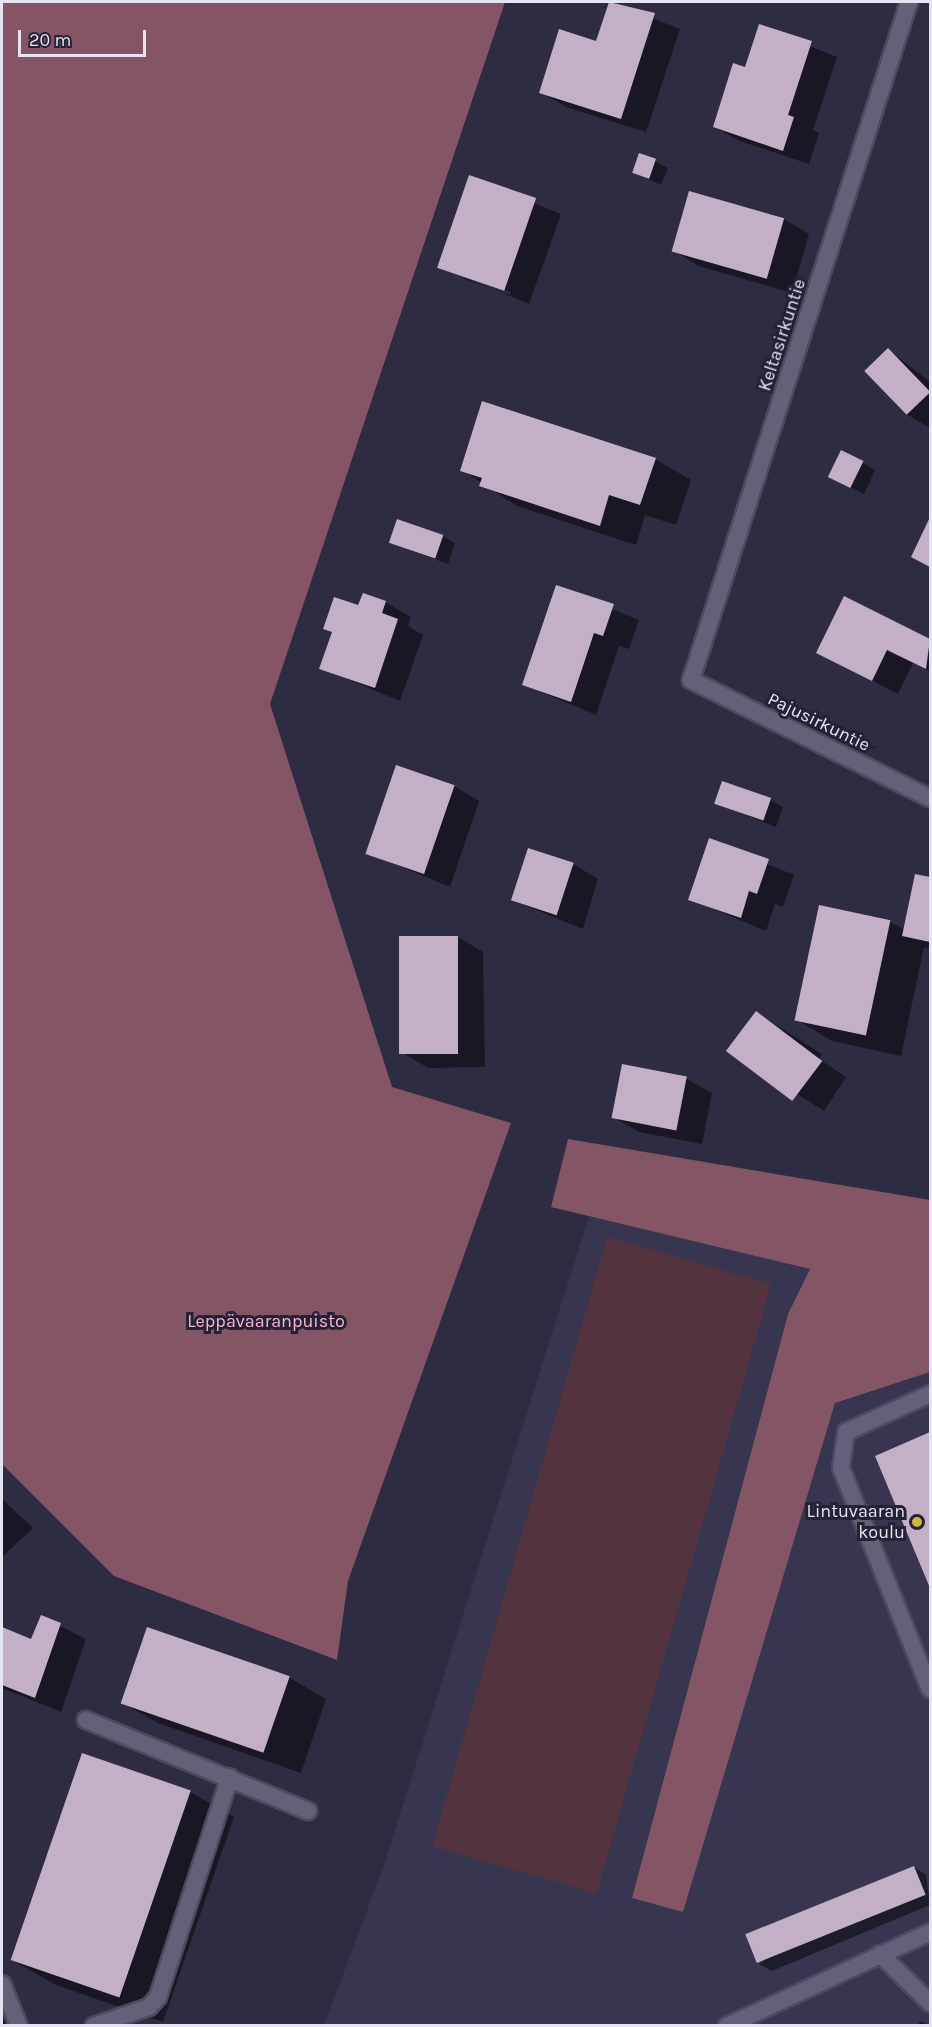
<!DOCTYPE html>
<meta charset="utf-8">
<style>
body{margin:0}
#map{position:relative;width:932px;height:2027px;overflow:hidden;background:#2e2c42;font-family:Karla,sans-serif}
div>[style]{position:absolute}
[style*='--x']{left:calc(var(--x)*1px);top:calc(var(--y)*1px);width:calc(var(--w)*1px);rotate:calc(var(--a)*1deg)}
.built>*{inset:0;background:#373550}
.green>*{inset:0;background:#53333e;transform-origin:0 0}
.forest>*{inset:0;background:#835565}
.shadow>*{inset:0;background:#0007}
.building>*{inset:0;background:#c4b0c6;transform-origin:0 0}
.roads{filter:drop-shadow(2px 0 #4c4a5d) drop-shadow(-2px 0 #4c4a5d) drop-shadow(0 2px #4c4a5d) drop-shadow(0 -2px #4c4a5d)}
.service>*{height:16px;margin:-8px;padding:0 8px;transform-origin:8px;border-radius:8px;background:#636179}
.minor>*{height:16px;margin:-8px;padding:0 8px;transform-origin:8px;border-radius:8px;background:#636179}
.dots>*{width:16px;height:16px;translate:-50% -50%;box-sizing:border-box;border:3px solid #252237;border-radius:50%}
span{translate:-50% -50%;white-space:nowrap;text-align:center;line-height:1.15;-webkit-text-stroke:6px #252237;paint-order:stroke}
.street-label{font-size:18px;color:#e4e4f2}
.park-label{font-size:18px;color:#f6b8cd}
.poi-label{font-size:18px;color:#e4e4f2}
.right{translate:-100% -50%;text-align:right}
.frame{position:absolute;inset:0;border:3px solid #e4e4f2;pointer-events:none}
.scale{position:absolute;left:18px;top:30px;width:128px;height:27px;box-sizing:border-box;border:3px solid #e4e4f2;border-top:0;padding-left:8px;font-size:18px;line-height:21px;white-space:nowrap;color:#e4e4f2;-webkit-text-stroke:4px #252237;paint-order:stroke}
</style>
<div id="map">
<div class="built">
<div style="clip-path:polygon(589px 1216px,811px 1269px,788px 1314px,632px 1898px,683px 1911px,835px 1403px,930px 1372px,930px 2025px,324px 2026px,386px 1859px)"></div>
</div>
<div class="green">
<div style="left:607px;top:1237px;width:171px;height:634px;rotate:16deg"></div>
</div>
<div class="forest">
<div style="clip-path:polygon(2px 2px,505px 2px,270px 704px,392px 1087px,511px 1123px,348px 1581px,337px 1660px,114px 1576px,2px 1464px)"></div>
<div style="clip-path:polygon(568px 1139px,930px 1200px,930px 1372px,835px 1403px,683px 1912px,632px 1898px,788px 1314px,810px 1269px,551px 1207px)"></div>
</div>
<div class="shadow">
<div style="clip-path:polygon(611px 2px,680px 29px,646px 132px,566px 107px,541px 92px,597px 43px)"></div>
<div style="clip-path:polygon(760px 26px,837px 57px,813px 130px,819px 133px,809px 164px,740px 141px,714px 127px,746px 69px)"></div>
<div style="clip-path:polygon(655px 161px,668px 168px,661px 185px,634px 172px)"></div>
<div style="clip-path:polygon(evenodd,470px 177px,561px 214px,529px 304px,439px 267px,470px 177px,464px 275px,511px 292px,510px 295px,464px 279px,464px 275px)"></div>
<div style="clip-path:polygon(690px 193px,784px 219px,809px 234px,792px 293px,699px 266px,674px 251px)"></div>
<div style="clip-path:polygon(889px 350px,930px 382px,930px 428px,908px 415px,867px 371px)"></div>
<div style="clip-path:polygon(655px 459px,691px 480px,676px 525px,645px 515px,636px 545px,517px 506px,462px 470px)"></div>
<div style="clip-path:polygon(863px 463px,875px 470px,864px 494px,843px 483px)"></div>
<div style="clip-path:polygon(930px 520px,930px 567px,913px 556px)"></div>
<div style="clip-path:polygon(442px 536px,455px 543px,448px 564px,391px 543px)"></div>
<div style="clip-path:polygon(557px 587px,639px 620px,629px 649px,619px 646px,596px 715px,524px 685px)"></div>
<div style="clip-path:polygon(844px 598px,930px 641px,930px 671px,913px 663px,898px 694px,818px 652px)"></div>
<div style="clip-path:polygon(385px 602px,411px 617px,408px 626px,423px 635px,400px 701px,321px 668px,333px 633px,325px 628px,359px 607px)"></div>
<div style="clip-path:polygon(454px 786px,479px 801px,450px 887px,368px 853px)"></div>
<div style="clip-path:polygon(770px 800px,783px 807px,776px 827px,716px 803px)"></div>
<div style="clip-path:polygon(710px 840px,794px 875px,783px 907px,775px 904px,766px 931px,690px 899px)"></div>
<div style="clip-path:polygon(573px 864px,598px 879px,583px 929px,514px 901px)"></div>
<div style="clip-path:polygon(916px 875px,930px 878px,930px 950px,924px 947px,901px 1056px,832px 1041px,797px 1020px,889px 921px,905px 930px)"></div>
<div style="clip-path:polygon(458px 937px,483px 952px,485px 1067px,428px 1068px,403px 1053px)"></div>
<div style="clip-path:polygon(757px 1013px,822px 1054px,819px 1059px,846px 1077px,824px 1111px,731px 1052px)"></div>
<div style="clip-path:polygon(623px 1066px,687px 1079px,712px 1093px,702px 1144px,639px 1132px,613px 1117px)"></div>
<div style="clip-path:polygon(930px 1434px,930px 1584px,877px 1457px)"></div>
<div style="clip-path:polygon(2px 1499px,33px 1528px,2px 1557px)"></div>
<div style="clip-path:polygon(42px 1617px,86px 1639px,61px 1712px,2px 1688px,2px 1629px,32px 1641px)"></div>
<div style="clip-path:polygon(148px 1629px,290px 1678px,326px 1699px,301px 1773px,158px 1723px,122px 1703px)"></div>
<div style="clip-path:polygon(190px 1792px,234px 1817px,163px 2022px,56px 1985px,12px 1960px)"></div>
<div style="clip-path:polygon(914px 1867px,926px 1875px,930px 1905px,772px 1971px,759px 1964px)"></div>
<div style="clip-path:polygon(2px 2014px,6px 2026px,2px 2026px)"></div>
<div style="clip-path:polygon(921px 2021px,930px 2026px,916px 2026px)"></div>
</div>
<div class="building">
<div style="clip-path:polygon(609px 2px,655px 13px,621px 119px,539px 93px,559px 29px,596px 41px)"></div>
<div style="clip-path:polygon(759px 24px,812px 41px,788px 115px,794px 117px,783px 151px,713px 127px,733px 63px,745px 67px)"></div>
<div style="left:639px;top:153px;width:18px;height:21px;rotate:19deg"></div>
<div style="left:469px;top:175px;width:71px;height:98px;rotate:19deg"></div>
<div style="left:689px;top:191px;width:99px;height:63px;rotate:16deg"></div>
<div style="left:888px;top:348px;width:61px;height:33px;rotate:46deg"></div>
<div style="clip-path:polygon(482px 401px,656px 458px,640px 505px,609px 495px,600px 526px,479px 486px,482px 478px,460px 471px)"></div>
<div style="left:841px;top:450px;width:25px;height:30px;rotate:26deg"></div>
<div style="clip-path:polygon(930px 517px,930px 567px,911px 557px)"></div>
<div style="left:397px;top:519px;width:49px;height:25px;rotate:19deg"></div>
<div style="clip-path:polygon(556px 585px,614px 604px,603px 636px,594px 633px,571px 702px,522px 685px)"></div>
<div style="clip-path:polygon(363px 593px,386px 601px,382px 613px,398px 619px,375px 688px,319px 669px,332px 632px,323px 629px,334px 597px,358px 605px)"></div>
<div style="clip-path:polygon(844px 596px,930px 639px,926px 669px,887px 650px,872px 681px,816px 653px)"></div>
<div style="left:396px;top:765px;width:62px;height:94px;rotate:19deg"></div>
<div style="left:722px;top:781px;width:52px;height:24px;rotate:19deg"></div>
<div style="clip-path:polygon(709px 838px,769px 859px,757px 894px,749px 891px,741px 918px,688px 900px)"></div>
<div style="left:528px;top:848px;width:48px;height:55px;rotate:18deg"></div>
<div style="clip-path:polygon(915px 874px,930px 877px,930px 942px,902px 936px)"></div>
<div style="left:819px;top:905px;width:73px;height:118px;rotate:12deg"></div>
<div style="left:399px;top:936px;width:59px;height:118px"></div>
<div style="left:756px;top:1011px;width:83px;height:50px;rotate:37deg"></div>
<div style="left:622px;top:1064px;width:66px;height:55px;rotate:11deg"></div>
<div style="clip-path:polygon(930px 1432px,930px 1588px,875px 1456px)"></div>
<div style="clip-path:polygon(41px 1615px,61px 1623px,35px 1698px,2px 1685px,2px 1627px,31px 1639px)"></div>
<div style="left:147px;top:1627px;width:151px;height:81px;rotate:19deg"></div>
<div style="left:82px;top:1753px;width:115px;height:219px;rotate:19deg"></div>
<div style="left:914px;top:1866px;width:31px;height:182px;rotate:68deg"></div>
</div>
<div class="roads">
<div class="service">
<div style="--x:930;--y:1394;--w:92;--a:155.7"></div>
<div style="--x:846;--y:1432;--w:36;--a:98"></div>
<div style="--x:841;--y:1468;--w:238;--a:68.1"></div>
<div style="--x:86;--y:1720;--w:240;--a:22.3"></div>
<div style="--x:880;--y:1954;--w:70;--a:44.4"></div>
<div style="--x:2;--y:1984;--w:45;--a:68"></div>
<div style="--x:94;--y:2026;--w:58;--a:-19.1"></div>
<div style="--x:149;--y:2007;--w:13;--a:-48"></div>
<div style="--x:158;--y:1997;--w:231;--a:-71.9"></div>
<div style="--x:727;--y:2026;--w:224;--a:-24.8"></div>
</div>
<div class="minor">
<div style="--x:909;--y:2;--w:712;--a:107.82"></div>
<div style="--x:691;--y:680;--w:267;--a:26.3"></div>
</div>
</div>
<div class="dots">
<div style="left:917px;top:1522px;background:#cdb938"></div>
</div>
<div class="street-label">
<span style="left:782px;top:335px;rotate:-72deg">Keltasirkuntie</span>
<span style="left:819px;top:722px;rotate:26deg">Pajusirkuntie</span>
</div>
<div class="park-label">
<span style="left:266px;top:1321px">Leppävaaranpuisto</span>
</div>
<div class="poi-label">
<span class="right" style="left:905px;top:1522px">Lintuvaaran<br>koulu</span>
</div>
<div class="frame"></div>
<div class="scale">20 m</div>
</div>
